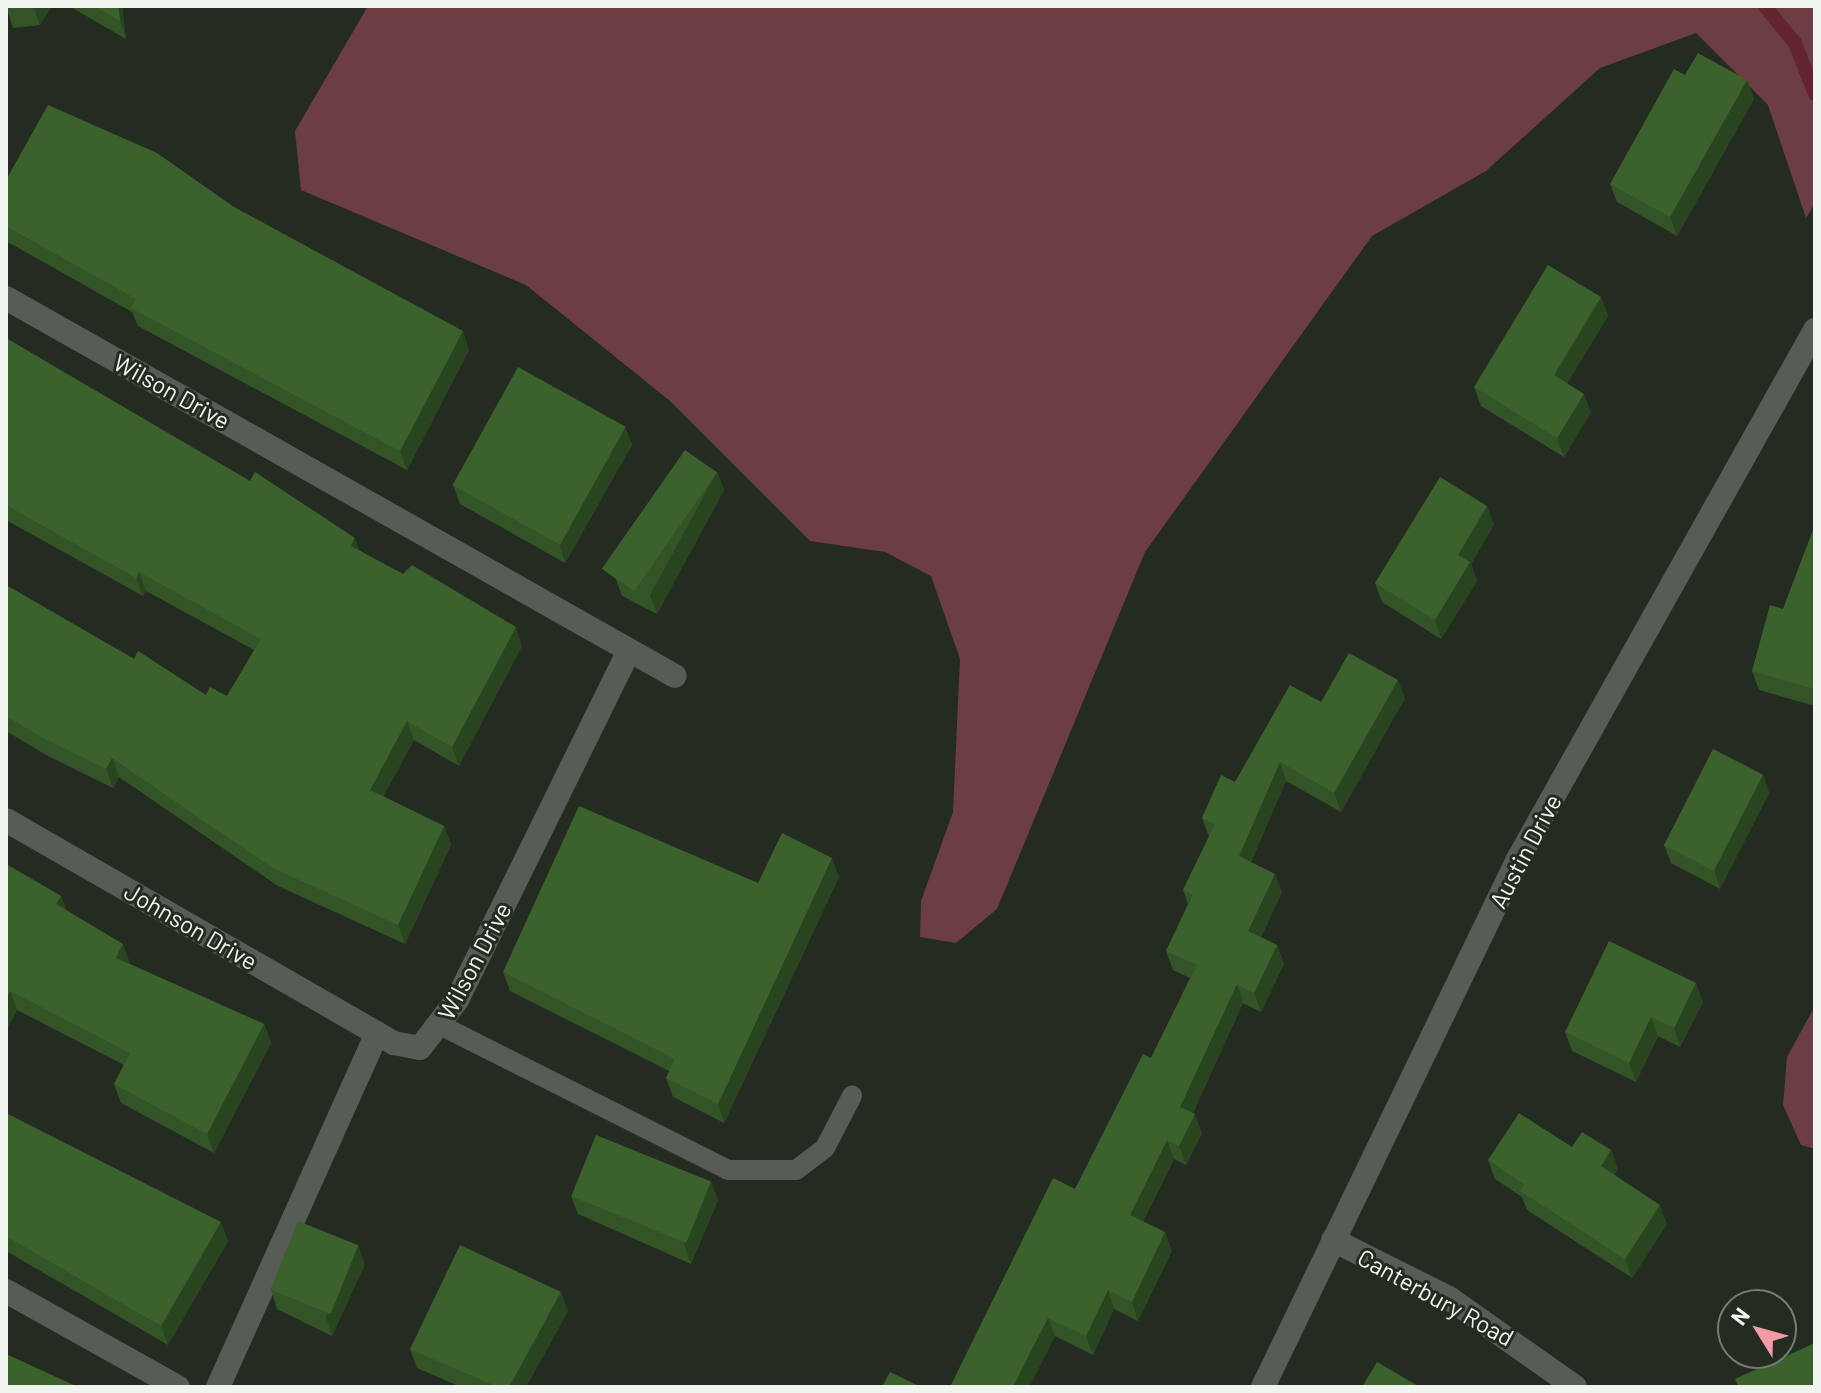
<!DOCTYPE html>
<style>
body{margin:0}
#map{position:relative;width:1821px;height:1393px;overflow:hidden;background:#242b21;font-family:Barlow,sans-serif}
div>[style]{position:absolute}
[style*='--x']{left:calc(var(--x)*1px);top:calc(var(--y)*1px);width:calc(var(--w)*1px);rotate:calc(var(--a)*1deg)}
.green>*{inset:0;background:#6c3d43}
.stream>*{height:14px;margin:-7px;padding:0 7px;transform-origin:7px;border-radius:7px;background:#64242f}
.lane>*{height:20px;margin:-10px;padding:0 10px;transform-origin:10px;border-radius:10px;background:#585c57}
.street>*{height:24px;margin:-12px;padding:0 12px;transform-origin:12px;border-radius:12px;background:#585c57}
.wall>*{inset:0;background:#335427}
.shaded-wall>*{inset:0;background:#294520}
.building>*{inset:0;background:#3b622d;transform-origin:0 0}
span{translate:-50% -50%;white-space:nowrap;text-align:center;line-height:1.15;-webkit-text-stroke:6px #242b21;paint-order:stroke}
.street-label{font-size:24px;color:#f0f5ef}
.frame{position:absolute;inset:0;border:8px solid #f0f5ef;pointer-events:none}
.north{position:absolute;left:1717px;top:1289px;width:80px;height:80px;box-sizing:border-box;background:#242b21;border:2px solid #767c73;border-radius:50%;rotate:307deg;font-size:22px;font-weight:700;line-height:32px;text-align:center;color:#f0f5ef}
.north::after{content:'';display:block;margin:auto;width:28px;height:36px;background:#f49aa5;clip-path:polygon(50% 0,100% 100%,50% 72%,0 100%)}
</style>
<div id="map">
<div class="green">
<div style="clip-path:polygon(368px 6px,1815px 6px,1815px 203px,1806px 218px,1768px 105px,1696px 33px,1600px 68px,1486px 171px,1372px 236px,1145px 552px,997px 909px,956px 943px,920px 937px,921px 901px,953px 812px,960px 659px,931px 576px,885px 552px,810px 541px,670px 401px,526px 285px,301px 190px,295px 131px)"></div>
<div style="clip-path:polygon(1815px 1006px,1815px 1149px,1801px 1145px,1783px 1105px,1787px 1057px)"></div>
</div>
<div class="stream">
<div style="--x:1765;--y:6;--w:48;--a:51"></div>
<div style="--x:1795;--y:43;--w:55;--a:68.6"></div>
</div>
<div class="lane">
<div style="--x:440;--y:1025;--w:322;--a:26.7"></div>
<div style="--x:728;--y:1170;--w:68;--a:0"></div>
<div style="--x:796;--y:1170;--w:36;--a:-37"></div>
<div style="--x:825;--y:1148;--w:59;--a:-62.6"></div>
</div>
<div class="street">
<div style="--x:6;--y:298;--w:768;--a:29.47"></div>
<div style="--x:6;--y:820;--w:448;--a:29.9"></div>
<div style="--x:394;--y:1043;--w:26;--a:11"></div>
<div style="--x:420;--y:1048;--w:61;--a:-52.4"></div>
<div style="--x:457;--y:1000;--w:389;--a:-63.8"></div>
<div style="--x:1333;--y:1240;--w:130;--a:26.6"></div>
<div style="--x:1449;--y:1298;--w:154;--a:35.2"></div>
<div style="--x:6;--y:1291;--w:197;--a:29.2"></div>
<div style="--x:218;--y:1387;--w:388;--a:-65.8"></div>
<div style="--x:1263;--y:1387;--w:584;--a:-64.22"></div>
<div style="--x:1517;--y:861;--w:609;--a:-60.7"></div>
</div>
<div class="wall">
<div style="clip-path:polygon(6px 6px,52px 6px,40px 25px,13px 28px)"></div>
<div style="clip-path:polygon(69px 6px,122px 6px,126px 39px)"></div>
<div style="clip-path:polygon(1685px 75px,1747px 80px,1754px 99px,1677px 236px,1617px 202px,1610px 184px)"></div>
<div style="clip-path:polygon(6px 180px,234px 207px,469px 350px,407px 470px,138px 326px,132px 312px,6px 241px)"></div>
<div style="clip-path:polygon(1601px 297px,1608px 316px,1567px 383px,1591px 412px,1564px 457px,1481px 406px,1474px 387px)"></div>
<div style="clip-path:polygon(6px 338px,359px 550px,522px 646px,459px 766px,414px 740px,383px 796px,444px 826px,451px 845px,405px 944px,278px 886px,119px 777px,113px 788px,48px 756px,6px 731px,6px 585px,134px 659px,206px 695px,227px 696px,254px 650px,146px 591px,143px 596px,6px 520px)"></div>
<div style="clip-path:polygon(625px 427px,632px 445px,565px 563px,460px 504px,453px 485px)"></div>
<div style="clip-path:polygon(717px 472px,724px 490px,657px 614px,622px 596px,615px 577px)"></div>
<div style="clip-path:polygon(1487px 506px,1494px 525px,1471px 564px,1477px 581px,1441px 639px,1382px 602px,1375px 583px)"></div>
<div style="clip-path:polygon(1815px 525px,1815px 706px,1759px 690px,1752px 671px,1783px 609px)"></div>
<div style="clip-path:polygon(1405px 698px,1341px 812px,1286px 781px,1251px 862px,1282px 892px,1261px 937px,1277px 945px,1284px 964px,1261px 1012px,1243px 1003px,1193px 1113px,1202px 1133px,1186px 1165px,1174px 1159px,1143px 1222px,1172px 1251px,1138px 1321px,1114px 1309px,1093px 1355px,1055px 1336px,1029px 1387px,1075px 1189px,1151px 1058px,1190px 978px,1173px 970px,1166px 951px,1188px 904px,1183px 890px,1209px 837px,1202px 818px,1235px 782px,1321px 702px)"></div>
<div style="clip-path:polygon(1763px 775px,1769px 793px,1720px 889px,1671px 863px,1664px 845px)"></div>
<div style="clip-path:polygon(6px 864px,61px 896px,66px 910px,130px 964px,264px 1024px,271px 1043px,214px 1153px,121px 1103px,114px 1084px,124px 1065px,17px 1010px,6px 1031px)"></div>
<div style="clip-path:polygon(839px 877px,724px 1123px,673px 1097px,666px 1078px,669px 1071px,510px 991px,503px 972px,758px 883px)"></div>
<div style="clip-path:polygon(1703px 1002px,1680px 1047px,1658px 1036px,1636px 1082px,1572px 1051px,1565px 1032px)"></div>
<div style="clip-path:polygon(6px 1113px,228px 1241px,168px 1345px,6px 1251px)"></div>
<div style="clip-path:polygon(1572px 1147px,1611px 1150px,1618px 1169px,1614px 1175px,1667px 1224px,1632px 1278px,1527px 1210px,1522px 1197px,1495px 1179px,1488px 1160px)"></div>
<div style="clip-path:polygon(571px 1196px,718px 1200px,691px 1264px,578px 1214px)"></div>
<div style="clip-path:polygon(365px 1264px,332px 1336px,277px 1309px,271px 1290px)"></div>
<div style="clip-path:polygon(568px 1311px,526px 1387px,461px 1387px,417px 1368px,410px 1349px)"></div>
</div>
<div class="shaded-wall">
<div style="clip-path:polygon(33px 6px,52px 6px,40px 25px)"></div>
<div style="clip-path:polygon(118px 6px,122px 6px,126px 39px,120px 21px)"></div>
<div style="clip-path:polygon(1747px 80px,1754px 99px,1677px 236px,1670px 217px)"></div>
<div style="clip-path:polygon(1601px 297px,1608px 316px,1561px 394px,1554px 375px)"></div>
<div style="clip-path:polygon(463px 331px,469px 350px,407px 470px,400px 451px)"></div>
<div style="clip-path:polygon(1584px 394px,1591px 412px,1564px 457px,1557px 438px)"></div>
<div style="clip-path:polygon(625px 427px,632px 445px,565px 563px,559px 544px)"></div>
<div style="clip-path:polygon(717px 472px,724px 490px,657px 614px,650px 595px)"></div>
<div style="clip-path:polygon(1487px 506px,1494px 525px,1471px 564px,1477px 581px,1441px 639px,1435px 620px,1458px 555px)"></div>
<div style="clip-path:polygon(355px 538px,362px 557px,351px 546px)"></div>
<div style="clip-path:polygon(139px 572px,146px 591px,143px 596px,136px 578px)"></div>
<div style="clip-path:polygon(516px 627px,522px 646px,459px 766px,452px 747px)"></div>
<div style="clip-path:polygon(1398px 680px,1405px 698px,1341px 812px,1334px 793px)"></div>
<div style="clip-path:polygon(407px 721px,414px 740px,377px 809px,370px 790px)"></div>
<div style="clip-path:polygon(112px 758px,119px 777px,113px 788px,106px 769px)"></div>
<div style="clip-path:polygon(1280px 762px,1286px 781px,1245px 875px,1239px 856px)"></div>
<div style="clip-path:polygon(1763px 775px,1769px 793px,1720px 889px,1714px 870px)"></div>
<div style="clip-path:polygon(444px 826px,451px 845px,405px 944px,398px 925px)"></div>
<div style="clip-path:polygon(832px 858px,839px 877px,724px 1123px,718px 1104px)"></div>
<div style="clip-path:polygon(1275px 874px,1282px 892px,1255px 950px,1248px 931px)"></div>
<div style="clip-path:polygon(61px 896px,68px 914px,56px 904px)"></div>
<div style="clip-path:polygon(123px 944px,130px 963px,123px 977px,116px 958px)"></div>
<div style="clip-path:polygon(1277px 945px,1284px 964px,1261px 1012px,1254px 993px)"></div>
<div style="clip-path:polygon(1696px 983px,1703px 1002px,1680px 1047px,1674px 1028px)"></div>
<div style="clip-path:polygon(1237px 984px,1243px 1003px,1187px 1126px,1180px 1107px)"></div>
<div style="clip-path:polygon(10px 991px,17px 1010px,6px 1031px,6px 999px)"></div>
<div style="clip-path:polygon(1651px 1017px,1658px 1036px,1636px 1082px,1629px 1063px)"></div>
<div style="clip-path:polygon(264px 1024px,271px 1043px,214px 1153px,207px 1134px)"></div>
<div style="clip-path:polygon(1195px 1114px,1202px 1133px,1186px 1165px,1179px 1146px)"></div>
<div style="clip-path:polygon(1167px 1140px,1174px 1159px,1137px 1234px,1130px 1215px)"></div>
<div style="clip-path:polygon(1611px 1150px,1618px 1169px,1607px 1185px,1601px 1166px)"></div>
<div style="clip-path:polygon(711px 1181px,718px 1200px,691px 1264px,684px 1245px)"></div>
<div style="clip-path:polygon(1660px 1205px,1667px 1224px,1632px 1278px,1625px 1259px)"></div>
<div style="clip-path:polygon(221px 1222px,228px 1241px,168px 1345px,161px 1326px)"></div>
<div style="clip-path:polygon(1165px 1232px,1172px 1251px,1138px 1321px,1132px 1302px)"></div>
<div style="clip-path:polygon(358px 1245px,365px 1264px,332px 1336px,326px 1317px)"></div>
<div style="clip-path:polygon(1108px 1290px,1114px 1309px,1093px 1355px,1086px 1336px)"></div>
<div style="clip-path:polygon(561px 1292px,568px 1311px,526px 1387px,509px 1387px)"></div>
<div style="clip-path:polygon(1048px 1318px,1055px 1336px,1029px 1387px,1013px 1387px)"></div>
</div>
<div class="building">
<div style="clip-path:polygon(6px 6px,33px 6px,6px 9px)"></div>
<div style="clip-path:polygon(94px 6px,118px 6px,120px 21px)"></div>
<div style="clip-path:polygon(1698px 53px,1747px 80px,1670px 217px,1610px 184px,1674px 69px,1685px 75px)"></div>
<div style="clip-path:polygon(48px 105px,157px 153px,234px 207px,463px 331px,400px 451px,131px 308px,136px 299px,6px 226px,6px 180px)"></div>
<div style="clip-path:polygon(1548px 265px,1601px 297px,1554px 375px,1584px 394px,1557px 438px,1474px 387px)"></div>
<div style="clip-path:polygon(6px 338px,250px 481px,255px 472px,355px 538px,351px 546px,403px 574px,412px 565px,516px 627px,452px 747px,407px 721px,370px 790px,444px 826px,398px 925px,271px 867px,112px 758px,106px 769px,41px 737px,6px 716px,6px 585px,134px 659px,138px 651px,206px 695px,210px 687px,227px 696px,261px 639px,139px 572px,136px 578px,6px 505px)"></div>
<div style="left:518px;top:367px;width:123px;height:135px;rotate:29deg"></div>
<div style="left:685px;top:450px;width:39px;height:145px;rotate:35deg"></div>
<div style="clip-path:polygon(1440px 477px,1487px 506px,1458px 555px,1470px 562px,1435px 620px,1375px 583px)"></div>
<div style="clip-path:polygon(1815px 525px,1815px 689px,1752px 671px,1770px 605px,1783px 609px)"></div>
<div style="clip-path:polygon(1349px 653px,1398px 680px,1334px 793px,1280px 762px,1239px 856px,1275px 874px,1248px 931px,1277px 945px,1254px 993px,1237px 984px,1180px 1107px,1195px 1114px,1179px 1146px,1167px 1140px,1130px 1215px,1165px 1232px,1132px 1302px,1108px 1290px,1086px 1336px,1048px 1318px,1013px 1387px,950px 1387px,1053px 1178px,1075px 1189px,1143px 1054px,1151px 1058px,1197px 965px,1166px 951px,1193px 895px,1183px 890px,1215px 824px,1202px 818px,1221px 775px,1235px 782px,1290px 685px,1321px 702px)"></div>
<div style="left:1713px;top:749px;width:56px;height:108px;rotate:27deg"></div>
<div style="clip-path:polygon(579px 806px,758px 883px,782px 833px,832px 858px,718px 1104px,666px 1078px,675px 1059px,503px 972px)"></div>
<div style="clip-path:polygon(6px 864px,61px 896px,56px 904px,123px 944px,116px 958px,264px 1024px,207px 1134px,114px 1084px,130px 1053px,10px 991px,6px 999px)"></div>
<div style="clip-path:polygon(1609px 941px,1696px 983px,1674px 1028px,1651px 1017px,1629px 1063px,1565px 1032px)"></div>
<div style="clip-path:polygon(6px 1113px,221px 1222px,161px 1326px,6px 1236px)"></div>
<div style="clip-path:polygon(1519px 1113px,1572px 1147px,1582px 1132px,1611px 1150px,1601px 1166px,1660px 1205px,1625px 1259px,1520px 1191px,1524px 1184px,1488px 1160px)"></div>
<div style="left:596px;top:1135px;width:124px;height:66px;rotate:22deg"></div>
<div style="left:298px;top:1221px;width:65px;height:74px;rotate:22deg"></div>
<div style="clip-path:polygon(460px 1245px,561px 1292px,509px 1387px,498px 1387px,410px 1349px)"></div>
<div style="clip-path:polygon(1815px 1343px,1815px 1387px,1739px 1387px,1735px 1379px)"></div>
<div style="clip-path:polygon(6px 1354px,78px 1387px,6px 1387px)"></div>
<div style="clip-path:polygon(1377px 1362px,1420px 1387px,1362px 1387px)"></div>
<div style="clip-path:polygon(890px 1372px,921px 1387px,882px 1387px)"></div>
</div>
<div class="street-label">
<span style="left:172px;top:391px;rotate:29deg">Wilson Drive</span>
<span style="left:1525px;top:851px;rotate:-62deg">Austin Drive</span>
<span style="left:191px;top:926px;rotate:30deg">Johnson Drive</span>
<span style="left:474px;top:961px;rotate:-62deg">Wilson Drive</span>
<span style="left:1436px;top:1297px;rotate:29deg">Canterbury Road</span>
</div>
<div class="frame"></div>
<div class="north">N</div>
</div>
